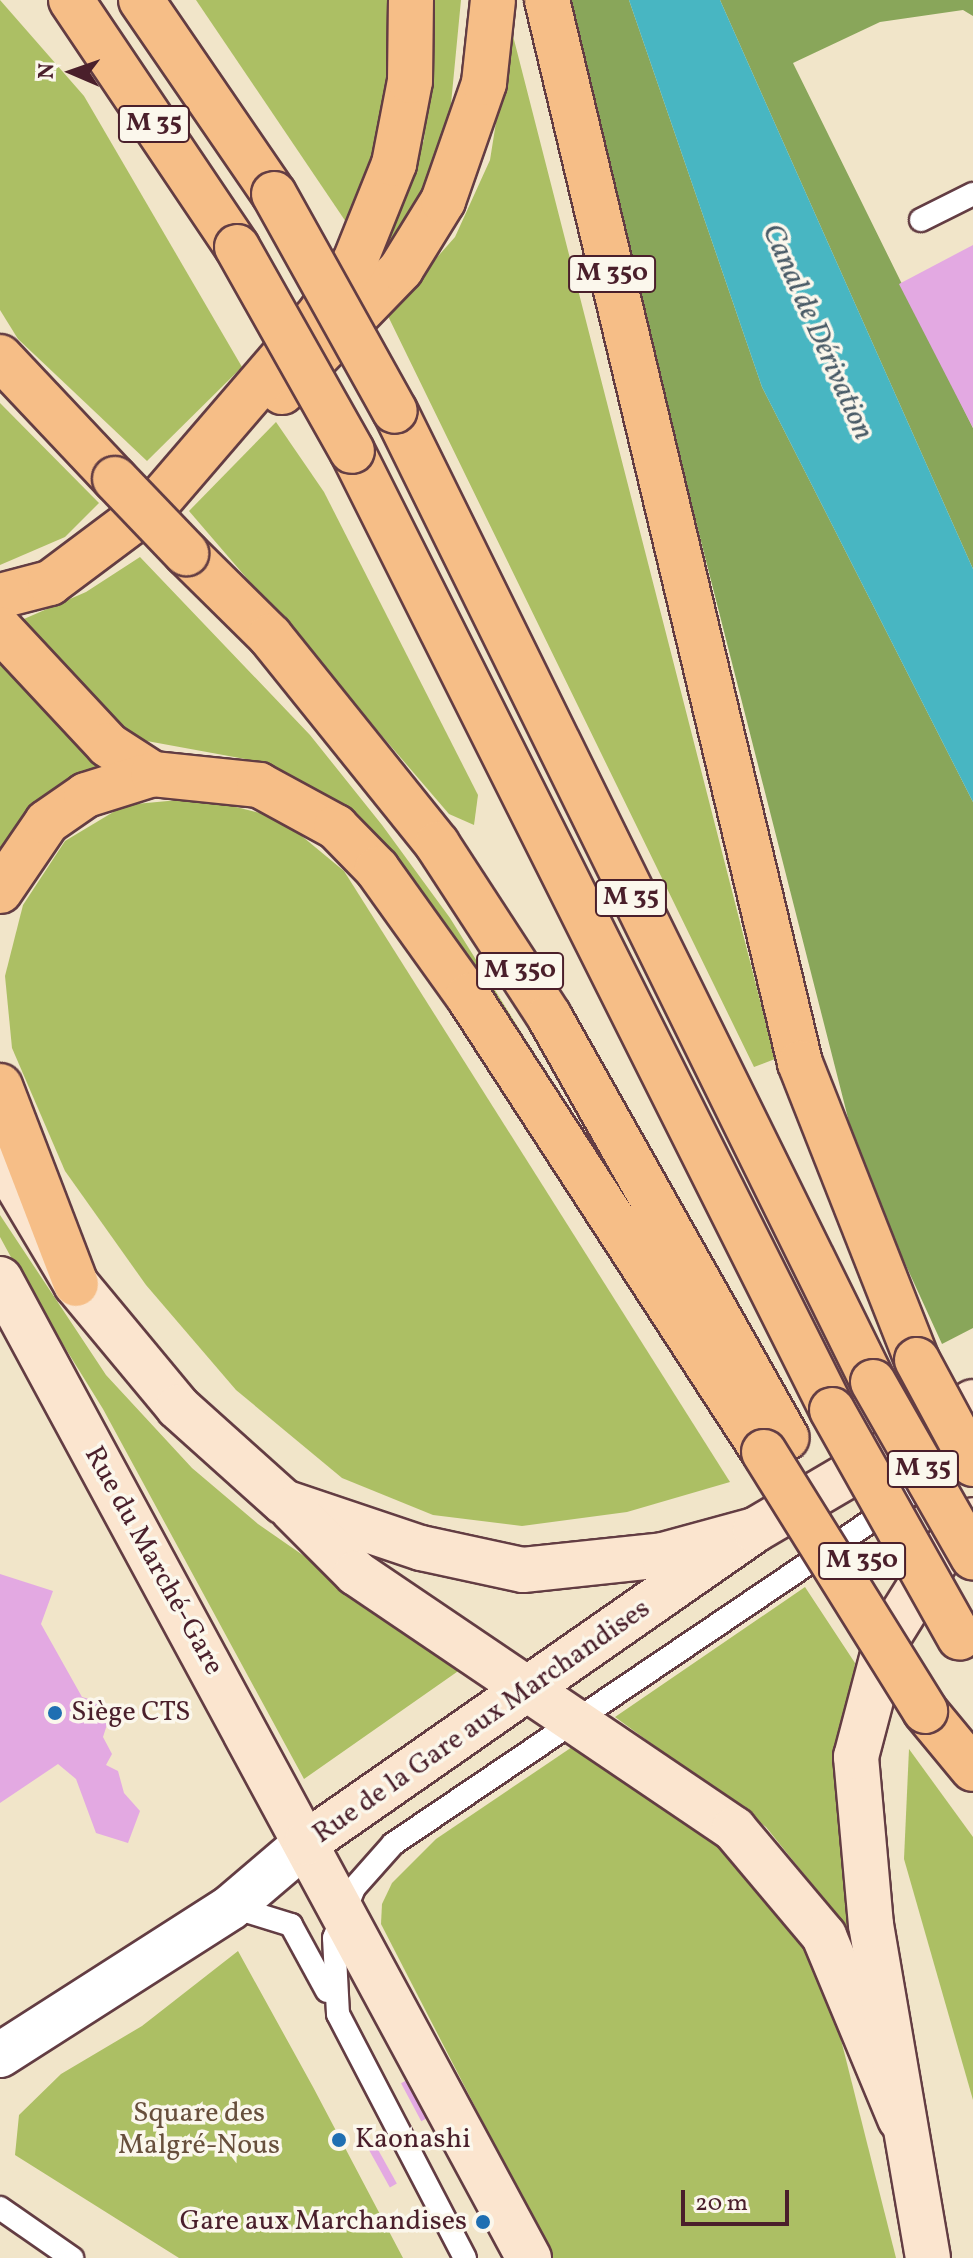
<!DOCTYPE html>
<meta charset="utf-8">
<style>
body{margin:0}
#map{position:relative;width:973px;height:2258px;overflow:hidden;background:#f1e5c9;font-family:Vollkorn,serif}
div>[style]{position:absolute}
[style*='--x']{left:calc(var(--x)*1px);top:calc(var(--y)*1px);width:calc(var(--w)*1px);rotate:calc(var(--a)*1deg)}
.green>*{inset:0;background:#acbf64}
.forest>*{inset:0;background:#89a65a}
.water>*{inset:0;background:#48b6c2}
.building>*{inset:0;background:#e3a9e2;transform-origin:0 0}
.roads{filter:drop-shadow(2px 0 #633d43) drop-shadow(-2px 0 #633d43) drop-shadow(0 2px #633d43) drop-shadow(0 -2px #633d43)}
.lane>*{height:22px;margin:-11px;padding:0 11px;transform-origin:11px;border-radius:11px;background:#fff}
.street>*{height:44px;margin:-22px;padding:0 22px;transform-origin:22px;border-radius:22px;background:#fff}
.secondary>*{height:44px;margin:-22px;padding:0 22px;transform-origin:22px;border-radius:22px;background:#fbe5cf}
.highway>*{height:44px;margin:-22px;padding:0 22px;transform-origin:22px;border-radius:22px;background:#f6be87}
.bridges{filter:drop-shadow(2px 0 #633d43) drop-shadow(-2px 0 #633d43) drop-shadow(0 2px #633d43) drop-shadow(0 -2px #633d43)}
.highway-bridge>*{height:44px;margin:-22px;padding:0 22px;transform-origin:22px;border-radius:22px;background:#f6be87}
.dots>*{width:22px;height:22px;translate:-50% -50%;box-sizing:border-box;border:4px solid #fbf7ec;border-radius:50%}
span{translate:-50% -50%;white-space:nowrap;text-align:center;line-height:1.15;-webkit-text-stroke:7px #fbf7ec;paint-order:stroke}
.shield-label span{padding:2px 6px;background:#fbf7ec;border:2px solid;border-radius:6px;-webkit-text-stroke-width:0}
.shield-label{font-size:26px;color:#4a1f2b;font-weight:700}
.street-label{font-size:28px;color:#4a1f2b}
.poi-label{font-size:28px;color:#4a1f2b}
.left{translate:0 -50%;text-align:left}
.right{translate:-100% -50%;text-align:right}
.park-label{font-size:28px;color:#674f3c}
.water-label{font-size:30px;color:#495b67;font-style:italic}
.north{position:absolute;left:32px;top:32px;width:80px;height:80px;-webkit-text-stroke:6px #fbf7ec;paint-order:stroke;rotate:272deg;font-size:22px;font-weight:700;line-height:32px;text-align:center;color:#4a1f2b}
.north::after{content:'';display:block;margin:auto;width:28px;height:36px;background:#4a1f2b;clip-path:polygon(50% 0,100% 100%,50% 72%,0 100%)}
.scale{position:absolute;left:681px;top:2190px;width:108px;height:36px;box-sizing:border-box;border:4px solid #4a1f2b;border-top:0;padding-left:10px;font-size:24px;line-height:28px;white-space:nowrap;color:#4a1f2b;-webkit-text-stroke:6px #fbf7ec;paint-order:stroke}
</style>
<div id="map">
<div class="green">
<div style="clip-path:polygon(0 0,84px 96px,242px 367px,147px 461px,18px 339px,0 310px)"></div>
<div style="clip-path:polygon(196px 0,389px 0,392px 66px,375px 152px,346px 222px)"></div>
<div style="clip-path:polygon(433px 0,461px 0,448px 135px,414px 212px,379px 254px,424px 140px)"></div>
<div style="clip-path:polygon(511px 28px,775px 1059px,754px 1067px,387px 314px,455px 237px,490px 160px)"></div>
<div style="clip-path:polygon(0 403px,99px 503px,65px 537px,0 565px)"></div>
<div style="clip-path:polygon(276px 422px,324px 492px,478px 795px,474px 825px,449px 814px,189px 511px)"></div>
<div style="clip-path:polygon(140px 557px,310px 735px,382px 825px,450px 918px,569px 1109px,387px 853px,332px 799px,261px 762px,125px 737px,17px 622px,86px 592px)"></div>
<div style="clip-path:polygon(0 656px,101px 767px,30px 815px,0 850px)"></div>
<div style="clip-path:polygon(200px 798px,280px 818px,344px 871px,730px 1482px,627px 1512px,522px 1526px,433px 1515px,342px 1478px,236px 1390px,146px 1285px,65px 1171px,12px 1048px,5px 976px,23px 905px,65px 841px,125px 805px)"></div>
<div style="clip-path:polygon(0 1215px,106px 1375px,192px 1468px,258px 1524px,464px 1667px,304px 1779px,103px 1409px,25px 1283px,0 1237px)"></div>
<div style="clip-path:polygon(805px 1587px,855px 1663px,837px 1803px,849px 1930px,766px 1827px,615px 1717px)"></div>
<div style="clip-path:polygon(578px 1743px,702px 1827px,789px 1919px,831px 2000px,896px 2258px,553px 2258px,381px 1924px,382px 1904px,392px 1883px,436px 1839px)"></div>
<div style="clip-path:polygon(909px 1749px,973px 1837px,973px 2100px,904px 1859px)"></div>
<div style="clip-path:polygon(238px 1951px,313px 2087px,403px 2258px,179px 2258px,15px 2155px,19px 2115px,61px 2074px,142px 2026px)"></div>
</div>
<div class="forest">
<div style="clip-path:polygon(563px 0,629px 0,762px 387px,973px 802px,973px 1328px,942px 1344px,860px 1165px)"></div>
<div style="clip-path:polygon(720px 0,973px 0,973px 16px,963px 10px,880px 22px,793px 63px,973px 428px,973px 569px)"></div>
</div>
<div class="water">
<div style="clip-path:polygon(629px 0,720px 0,973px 569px,973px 802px,762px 387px)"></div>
</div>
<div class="building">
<div style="clip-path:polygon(973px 245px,973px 428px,899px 284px)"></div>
<div style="clip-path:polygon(0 1574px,53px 1591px,41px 1624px,82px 1697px,113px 1706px,103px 1737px,112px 1754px,106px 1765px,118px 1771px,124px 1793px,140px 1811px,128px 1843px,96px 1833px,76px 1779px,58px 1764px,0 1803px)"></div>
<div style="left:409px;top:2079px;width:43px;height:9px;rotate:62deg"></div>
<div style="left:376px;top:2146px;width:43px;height:8px;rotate:61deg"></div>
</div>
<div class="roads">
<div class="lane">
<div style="--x:921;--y:220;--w:58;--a:-26.6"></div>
<div style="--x:233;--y:1907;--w:61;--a:17.2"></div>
<div style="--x:291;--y:1925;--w:75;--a:61.4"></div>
<div style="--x:0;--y:2208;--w:88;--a:34.8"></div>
<div style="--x:465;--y:2258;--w:275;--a:-117.5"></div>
<div style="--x:338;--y:2014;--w:76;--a:-93"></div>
<div style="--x:334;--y:1938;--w:54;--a:-68.2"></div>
<div style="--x:354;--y:1888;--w:59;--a:-48.4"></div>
<div style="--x:393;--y:1844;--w:700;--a:-34.05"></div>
</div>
<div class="street">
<div style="--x:0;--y:2055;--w:274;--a:-32.6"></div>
<div style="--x:231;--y:1907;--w:99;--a:-40.5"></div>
</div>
<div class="secondary">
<div style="--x:0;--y:1156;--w:149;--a:59.3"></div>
<div style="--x:76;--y:1284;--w:160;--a:50.3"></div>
<div style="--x:178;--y:1407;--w:142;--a:41.9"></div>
<div style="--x:284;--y:1502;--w:145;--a:18.6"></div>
<div style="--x:421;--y:1548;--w:104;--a:12.2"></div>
<div style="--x:523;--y:1570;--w:141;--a:-6.1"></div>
<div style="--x:663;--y:1555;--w:95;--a:-15.2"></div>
<div style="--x:0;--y:1279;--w:1113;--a:61.62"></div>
<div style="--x:292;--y:1509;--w:91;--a:45"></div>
<div style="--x:356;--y:1573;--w:457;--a:34.1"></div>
<div style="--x:734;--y:1829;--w:140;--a:49.9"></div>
<div style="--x:824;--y:1936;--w:198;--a:67.4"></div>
<div style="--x:306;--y:1843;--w:547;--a:-34.88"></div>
<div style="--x:755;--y:1530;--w:253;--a:-30.4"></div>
<div style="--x:928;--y:2258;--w:338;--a:-99.7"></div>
<div style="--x:871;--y:1925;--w:169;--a:-95.1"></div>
<div style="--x:856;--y:1757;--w:122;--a:-75.3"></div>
<div style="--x:887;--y:1639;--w:100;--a:-58.1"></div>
<div style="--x:940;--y:1554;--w:47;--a:-45.9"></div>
</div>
<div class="highway">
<div style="--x:71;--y:0;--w:298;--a:56.1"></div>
<div style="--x:141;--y:0;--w:235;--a:55.6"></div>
<div style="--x:547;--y:0;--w:1093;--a:76.61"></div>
<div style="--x:800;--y:1063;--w:319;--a:68.5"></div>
<div style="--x:0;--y:357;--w:168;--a:46.7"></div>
<div style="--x:282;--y:392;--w:171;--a:-45.9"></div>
<div style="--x:401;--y:269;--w:80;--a:-58.3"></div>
<div style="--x:443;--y:201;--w:125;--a:-70.8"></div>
<div style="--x:484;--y:83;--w:83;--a:-83.8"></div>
<div style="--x:395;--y:411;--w:1082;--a:63.79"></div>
<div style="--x:352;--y:451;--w:1072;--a:63.41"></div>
<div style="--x:186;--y:553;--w:118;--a:44.7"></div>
<div style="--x:270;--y:636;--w:267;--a:51.2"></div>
<div style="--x:437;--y:844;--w:205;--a:56.9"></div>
<div style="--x:549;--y:1016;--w:484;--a:60.6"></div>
<div style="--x:0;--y:596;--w:52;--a:-14.6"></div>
<div style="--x:50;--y:583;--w:134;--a:-36.8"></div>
<div style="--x:157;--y:503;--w:252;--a:-49.3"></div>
<div style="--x:321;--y:312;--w:61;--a:-56.3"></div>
<div style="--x:355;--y:261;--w:105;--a:-68.1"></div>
<div style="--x:394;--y:164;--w:85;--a:-79.1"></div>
<div style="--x:410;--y:81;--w:81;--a:-89.3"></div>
<div style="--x:0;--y:629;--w:158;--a:47"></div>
<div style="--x:108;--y:745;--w:54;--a:32.8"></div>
<div style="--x:0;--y:891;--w:83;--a:-55.7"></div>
<div style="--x:47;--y:822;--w:47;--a:-34.7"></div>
<div style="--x:86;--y:795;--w:70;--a:-17.4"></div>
<div style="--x:153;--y:774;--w:107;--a:5.9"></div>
<div style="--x:259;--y:785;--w:88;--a:28.6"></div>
<div style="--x:336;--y:827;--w:59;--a:45.7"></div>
<div style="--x:377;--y:869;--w:156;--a:54.4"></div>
<div style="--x:468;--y:996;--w:544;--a:57.01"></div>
<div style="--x:0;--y:1086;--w:212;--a:69"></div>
<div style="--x:925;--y:1711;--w:75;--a:50.4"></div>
</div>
</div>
<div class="bridges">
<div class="highway-bridge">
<div style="--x:274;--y:194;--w:248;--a:60.9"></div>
<div style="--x:237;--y:247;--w:234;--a:60.6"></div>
<div style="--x:115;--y:479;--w:103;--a:46.2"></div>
<div style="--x:917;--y:1360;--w:118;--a:61.7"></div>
<div style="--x:873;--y:1382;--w:202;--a:60.3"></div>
<div style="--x:832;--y:1410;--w:261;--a:60.7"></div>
<div style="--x:764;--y:1452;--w:305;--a:58.1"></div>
</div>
</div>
<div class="dots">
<div style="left:55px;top:1713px;background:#1f6fb2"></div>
<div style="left:339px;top:2140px;background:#1f6fb2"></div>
<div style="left:483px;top:2222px;background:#1f6fb2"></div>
</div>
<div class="shield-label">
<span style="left:154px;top:124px">M 35</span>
<span style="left:612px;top:274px">M 350</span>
<span style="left:631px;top:898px">M 35</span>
<span style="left:520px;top:971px">M 350</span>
<span style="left:923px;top:1469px">M 35</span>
<span style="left:862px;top:1561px">M 350</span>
</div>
<div class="street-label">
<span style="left:153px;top:1561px;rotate:61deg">Rue du Marché-Gare</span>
<span style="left:482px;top:1722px;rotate:-35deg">Rue de la Gare aux Marchandises</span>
</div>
<div class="poi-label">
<span class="left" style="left:71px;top:1713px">Siège CTS</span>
<span class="left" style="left:355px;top:2140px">Kaonashi</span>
<span class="right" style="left:467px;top:2222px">Gare aux Marchandises</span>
</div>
<div class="park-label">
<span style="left:199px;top:2130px">Square des<br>Malgré-Nous</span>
</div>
<div class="water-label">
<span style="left:817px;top:332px;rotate:66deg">Canal de Dérivation</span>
</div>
<div class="north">N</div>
<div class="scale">20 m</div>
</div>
